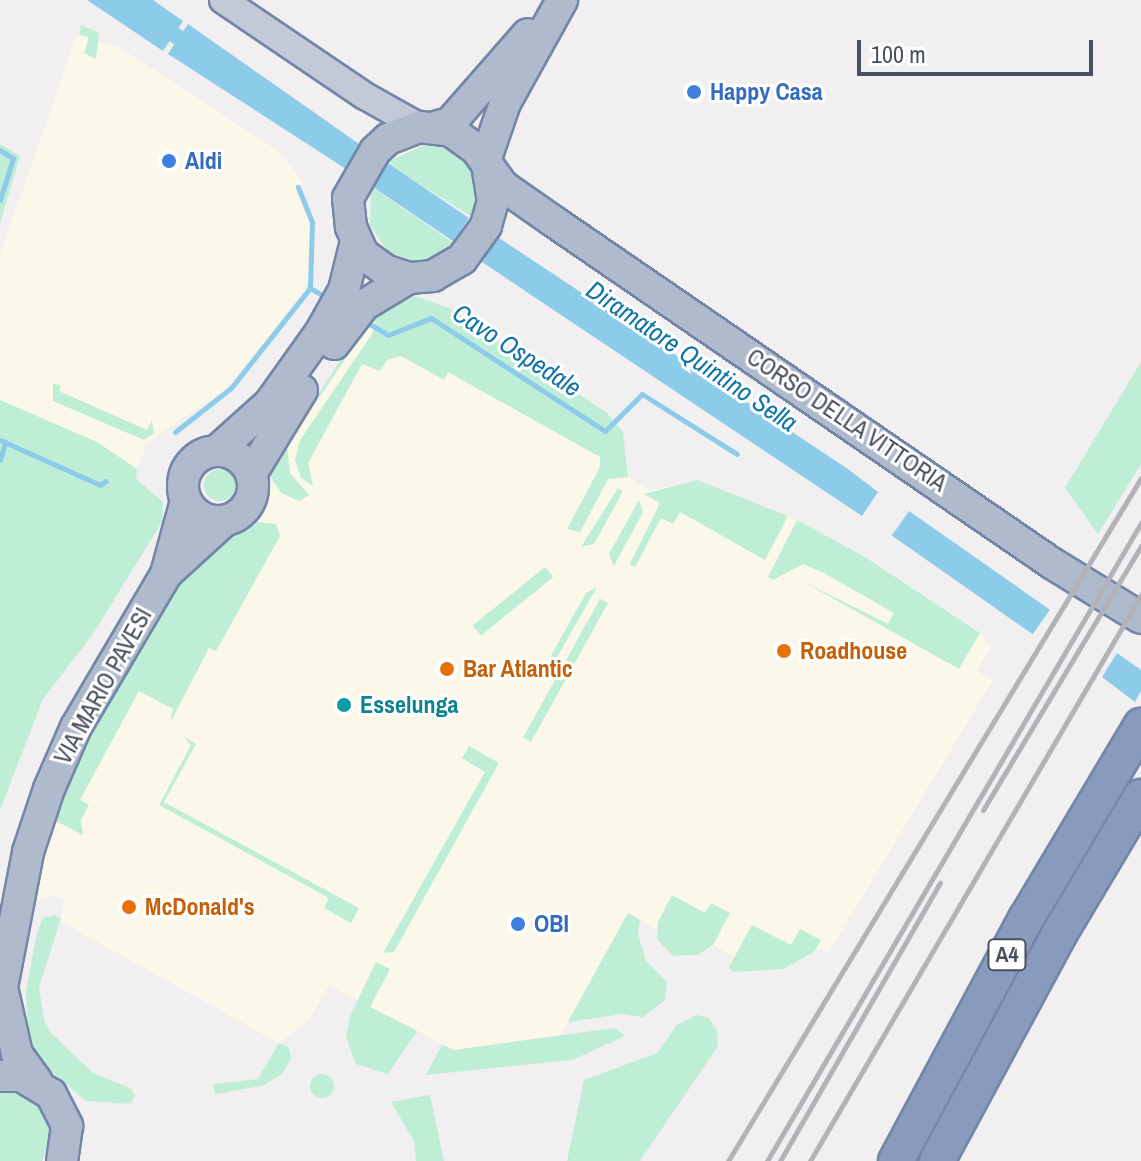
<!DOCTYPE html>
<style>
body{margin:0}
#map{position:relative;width:1141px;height:1161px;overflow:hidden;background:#f1efef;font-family:"Archivo Narrow",sans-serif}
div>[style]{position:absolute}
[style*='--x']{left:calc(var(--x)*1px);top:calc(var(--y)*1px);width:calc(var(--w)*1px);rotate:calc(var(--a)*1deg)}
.commercial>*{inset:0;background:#fbf8e9}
.green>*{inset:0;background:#beeed6;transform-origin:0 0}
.round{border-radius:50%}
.water>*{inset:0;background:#8ccbea;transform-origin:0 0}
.stream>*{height:5px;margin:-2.5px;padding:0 2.5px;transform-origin:2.5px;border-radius:2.5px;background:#8ccbea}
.canal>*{height:16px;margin:-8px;padding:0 8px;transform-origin:8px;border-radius:8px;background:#8ccbea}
.roads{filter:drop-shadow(2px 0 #7386a8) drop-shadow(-2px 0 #7386a8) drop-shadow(0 2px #7386a8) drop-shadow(0 -2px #7386a8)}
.secondary>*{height:26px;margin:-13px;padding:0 13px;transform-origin:13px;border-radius:13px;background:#c2cad7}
.primary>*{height:30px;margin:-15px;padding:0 15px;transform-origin:15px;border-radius:15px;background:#afbbcd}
.primary>.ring{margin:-15px;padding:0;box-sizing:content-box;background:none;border:30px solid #afbbcd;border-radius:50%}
.motorway>*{height:34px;margin:-17px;padding:0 17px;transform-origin:17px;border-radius:17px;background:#889bbc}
.rail>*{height:5px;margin:-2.5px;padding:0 2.5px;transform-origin:2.5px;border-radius:2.5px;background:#b1b3b9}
.dots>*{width:22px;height:22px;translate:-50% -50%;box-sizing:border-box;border:4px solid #fff;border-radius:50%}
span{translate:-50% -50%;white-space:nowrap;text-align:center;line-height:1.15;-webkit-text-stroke:6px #fff;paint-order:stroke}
.shield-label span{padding:2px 6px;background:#fff;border:2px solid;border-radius:6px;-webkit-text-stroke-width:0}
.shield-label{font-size:22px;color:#47505c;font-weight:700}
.shop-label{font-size:24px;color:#366cbe;font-weight:700}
.left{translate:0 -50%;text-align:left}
.street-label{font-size:24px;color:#47505c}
.food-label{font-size:24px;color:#c56008;font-weight:700}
.culture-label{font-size:24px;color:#0d838f;font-weight:700}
.water-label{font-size:26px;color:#1075a6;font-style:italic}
.scale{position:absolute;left:857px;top:40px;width:236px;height:36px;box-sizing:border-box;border:4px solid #47505c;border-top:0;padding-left:10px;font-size:24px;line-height:28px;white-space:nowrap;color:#47505c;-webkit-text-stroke:6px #fff;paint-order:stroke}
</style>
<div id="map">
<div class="commercial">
<div style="clip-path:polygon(77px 35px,120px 48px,280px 152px,303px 183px,296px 189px,310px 223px,312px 269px,304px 291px,227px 388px,147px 443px,137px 469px,97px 442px,0 400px,0 255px)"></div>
<div style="clip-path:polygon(416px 296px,451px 309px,607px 413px,623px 432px,628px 477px,651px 491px,697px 480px,788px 516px,865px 557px,979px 632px,991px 646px,977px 671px,993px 680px,828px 953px,820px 948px,783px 969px,733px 972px,729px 967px,734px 957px,713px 945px,691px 957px,673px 956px,657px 939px,657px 929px,628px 913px,560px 1035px,454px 1050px,329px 985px,309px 1020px,279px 1043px,60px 921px,64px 899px,53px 895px,27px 904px,54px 819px,94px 728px,182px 580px,253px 522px,273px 484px,268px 473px,368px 317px)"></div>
</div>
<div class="green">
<div style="clip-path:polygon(81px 25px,99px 33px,96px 59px,84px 53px,89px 37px,79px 34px)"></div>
<div style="clip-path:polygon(0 144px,20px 156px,0 223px)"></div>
<div style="clip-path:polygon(426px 144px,442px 145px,469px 162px,482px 190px,477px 220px,386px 163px)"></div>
<div style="clip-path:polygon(371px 186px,459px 247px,432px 261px,416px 262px,387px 251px,370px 225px)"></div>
<div style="clip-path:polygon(416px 296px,451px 309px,607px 413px,623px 432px,628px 477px,608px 479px,580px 532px,567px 529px,600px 467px,600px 457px,448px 372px,444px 380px,401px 356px,387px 360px,380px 371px,362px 364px,308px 463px,313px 486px,301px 478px,295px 460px,300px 440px,372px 334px,377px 312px)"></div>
<div style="clip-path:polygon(368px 317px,371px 321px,287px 445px,290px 473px,309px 495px,299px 501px,281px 493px,268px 473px)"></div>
<div style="clip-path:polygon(1141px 362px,1141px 464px,1098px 534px,1065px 488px)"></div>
<div style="clip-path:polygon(53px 383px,61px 386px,59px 391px,147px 430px,152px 420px,154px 433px,144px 440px,53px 401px)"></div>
<div style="clip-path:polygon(0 400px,97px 442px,137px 469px,136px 479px,163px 502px,162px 522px,93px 634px,43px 699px,0 810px)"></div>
<div class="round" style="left:204px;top:469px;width:32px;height:32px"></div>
<div style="clip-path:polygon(697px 480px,788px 516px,765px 560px,680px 512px,673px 524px,661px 518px,635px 567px,630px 564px,660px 503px,644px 494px)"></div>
<div style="clip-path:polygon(618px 488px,623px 491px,594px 544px,581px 547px)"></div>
<div style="clip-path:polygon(639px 500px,643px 512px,614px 566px,609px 554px)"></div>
<div style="clip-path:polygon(797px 520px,865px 557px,980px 633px,959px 669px,802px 581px,888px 624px,894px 613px,824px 573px,803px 564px,773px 580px,768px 577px)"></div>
<div style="clip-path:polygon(253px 522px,276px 524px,280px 536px,216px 651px,209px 648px,170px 723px,173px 709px,139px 691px,80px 800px,89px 805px,81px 820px,83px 835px,54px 820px,94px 728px,182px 580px,205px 550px)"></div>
<div style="left:545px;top:567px;width:13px;height:93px;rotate:51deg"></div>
<div style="clip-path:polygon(597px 587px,548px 673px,543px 670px,586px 593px)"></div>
<div style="left:608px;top:603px;width:159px;height:9px;rotate:119deg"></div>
<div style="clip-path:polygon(183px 736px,196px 744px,164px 802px,359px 908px,351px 923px,324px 908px,329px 898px,159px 805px,191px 745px)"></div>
<div style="clip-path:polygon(469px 746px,499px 763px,394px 952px,383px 953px,485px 772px,462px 758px)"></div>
<div style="clip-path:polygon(672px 895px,705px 913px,711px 903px,730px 913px,713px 945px,698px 955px,673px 956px,657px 939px,658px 922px)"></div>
<div style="clip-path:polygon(628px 913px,640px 920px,638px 934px,646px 961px,667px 982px,665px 1000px,643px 1017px,623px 1014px,568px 1022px)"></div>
<div style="clip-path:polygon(54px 915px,61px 918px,39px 987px,44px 1020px,50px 1032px,93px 1073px,130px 1088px,135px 1096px,130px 1104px,86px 1101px,45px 1066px,29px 1045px,26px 992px,37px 933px,43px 918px)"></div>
<div style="clip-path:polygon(752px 925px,791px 945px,800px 929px,821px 940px,814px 952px,783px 969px,733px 972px,729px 967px)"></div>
<div style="clip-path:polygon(376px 962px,390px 969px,370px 1007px,417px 1031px,388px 1074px,356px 1064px,346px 1038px,350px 1016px)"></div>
<div style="clip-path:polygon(697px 1015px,709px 1018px,717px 1030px,718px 1046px,640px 1161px,567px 1161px,584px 1080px,657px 1053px,677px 1025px)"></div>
<div style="clip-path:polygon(615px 1028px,625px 1036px,572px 1060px,426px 1075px,442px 1045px,454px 1050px)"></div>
<div style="clip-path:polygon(279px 1043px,289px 1047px,291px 1059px,282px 1074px,262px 1086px,215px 1094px,213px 1084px,258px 1079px)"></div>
<div class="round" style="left:310px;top:1074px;width:24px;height:24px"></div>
<div style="clip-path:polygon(0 1092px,15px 1092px,41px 1107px,51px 1136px,42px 1161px,0 1161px)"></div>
<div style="clip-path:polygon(430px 1095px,444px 1161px,416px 1161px,414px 1141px,391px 1102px)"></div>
</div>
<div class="water">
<div style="clip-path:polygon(87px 0,153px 0,183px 21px,163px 51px)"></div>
<div style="clip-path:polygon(188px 24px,362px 146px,346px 169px,168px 54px)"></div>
<div style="left:386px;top:162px;width:100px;height:28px;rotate:34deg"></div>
<div style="clip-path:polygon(496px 236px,848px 469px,878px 492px,862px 516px,479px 260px)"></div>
<div style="left:909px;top:511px;width:172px;height:30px;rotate:35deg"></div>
<div style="clip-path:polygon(1117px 653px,1141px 670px,1141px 691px,1135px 702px,1102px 677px)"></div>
</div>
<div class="stream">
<div style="--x:0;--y:150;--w:15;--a:32"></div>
<div style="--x:13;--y:158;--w:44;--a:107.2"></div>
<div style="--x:310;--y:288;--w:20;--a:30"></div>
<div style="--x:363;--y:320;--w:29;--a:31"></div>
<div style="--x:388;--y:335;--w:46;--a:-21.6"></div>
<div style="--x:431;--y:318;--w:207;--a:33"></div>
<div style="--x:605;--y:431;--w:52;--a:-45"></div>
<div style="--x:642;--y:394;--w:112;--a:32.3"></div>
<div style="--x:175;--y:432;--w:71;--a:-38.2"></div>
<div style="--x:231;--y:388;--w:127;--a:-51.7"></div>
<div style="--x:310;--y:288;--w:66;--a:-88.3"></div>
<div style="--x:312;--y:222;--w:38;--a:-112"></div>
<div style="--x:0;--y:440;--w:110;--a:24.2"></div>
<div style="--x:100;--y:485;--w:7;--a:-34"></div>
<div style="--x:0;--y:460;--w:19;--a:-74"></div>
</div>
<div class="canal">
<div style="--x:123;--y:0;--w:89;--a:34"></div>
</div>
<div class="roads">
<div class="secondary">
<div style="--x:223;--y:0;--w:171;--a:34.1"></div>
<div style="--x:365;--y:96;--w:63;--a:29.4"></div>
</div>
<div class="primary">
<div style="--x:420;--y:127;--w:31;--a:7"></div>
<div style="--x:451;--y:131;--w:31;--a:36"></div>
<div style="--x:476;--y:149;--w:19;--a:54"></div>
<div style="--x:487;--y:164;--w:37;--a:81"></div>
<div style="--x:493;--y:201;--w:26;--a:106"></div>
<div style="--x:486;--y:226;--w:41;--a:126"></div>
<div style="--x:462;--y:259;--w:34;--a:150"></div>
<div style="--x:433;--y:276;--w:24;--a:175"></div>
<div style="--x:409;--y:278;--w:25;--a:-162"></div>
<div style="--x:385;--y:270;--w:27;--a:-144"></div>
<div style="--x:363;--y:254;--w:30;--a:-114"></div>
<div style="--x:351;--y:227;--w:29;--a:-96"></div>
<div style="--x:348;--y:198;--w:54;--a:-60.1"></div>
<div style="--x:375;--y:151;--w:18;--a:-43"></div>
<div style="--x:388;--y:139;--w:34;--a:-21"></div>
<div style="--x:435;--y:127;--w:16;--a:-15"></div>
<div style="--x:450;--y:123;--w:118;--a:-48.8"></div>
<div style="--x:485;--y:161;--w:61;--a:-71"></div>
<div style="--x:505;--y:103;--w:118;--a:-61"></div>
<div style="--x:487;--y:164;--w:27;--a:54"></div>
<div style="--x:503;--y:186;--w:61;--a:35"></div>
<div style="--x:553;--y:221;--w:606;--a:34.45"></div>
<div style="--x:1053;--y:564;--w:103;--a:31.5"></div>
<div style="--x:334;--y:344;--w:49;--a:-52.4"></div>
<div style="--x:364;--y:305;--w:52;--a:-31"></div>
<div style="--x:218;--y:450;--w:70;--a:-42.1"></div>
<div style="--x:270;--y:403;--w:86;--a:-54.5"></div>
<div style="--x:320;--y:333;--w:49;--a:-60.8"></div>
<div style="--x:344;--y:290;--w:50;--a:-76.2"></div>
<div class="ring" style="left:183px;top:451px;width:40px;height:40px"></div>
<div style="--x:251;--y:474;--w:98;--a:-58.7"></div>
<div style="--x:166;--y:574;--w:79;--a:-42.4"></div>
<div style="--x:2;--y:987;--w:69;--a:77.4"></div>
<div style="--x:17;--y:1054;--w:34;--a:54"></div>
<div style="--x:0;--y:998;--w:149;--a:-79.1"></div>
<div style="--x:28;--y:852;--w:66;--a:-71.6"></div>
<div style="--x:49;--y:789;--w:68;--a:-66.5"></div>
<div style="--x:76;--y:727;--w:178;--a:-59.5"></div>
<div style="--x:166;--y:574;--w:76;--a:-74.7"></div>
<div style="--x:0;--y:1076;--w:21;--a:0"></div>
<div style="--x:21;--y:1076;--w:35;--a:31"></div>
<div style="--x:51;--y:1094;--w:36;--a:63"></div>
<div style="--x:67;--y:1126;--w:35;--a:98"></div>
</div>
<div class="motorway">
<div style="--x:896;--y:1161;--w:275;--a:-61.8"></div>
<div style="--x:1026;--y:919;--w:225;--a:-59.2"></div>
<div style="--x:937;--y:1161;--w:255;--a:-61.7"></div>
<div style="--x:1058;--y:936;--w:162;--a:-59.2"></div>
</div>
</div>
<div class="rail">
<div style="--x:983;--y:810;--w:308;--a:-59.1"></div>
<div style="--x:728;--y:1161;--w:798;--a:-58.84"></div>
<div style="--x:767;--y:1161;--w:740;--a:-59.62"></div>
<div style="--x:780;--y:1161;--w:321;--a:-60.1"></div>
<div style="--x:810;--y:1161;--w:656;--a:-59.68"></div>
</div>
<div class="dots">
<div style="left:694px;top:92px;background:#3f7fe0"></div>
<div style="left:169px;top:161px;background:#3f7fe0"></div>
<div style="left:784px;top:651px;background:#e8710a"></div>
<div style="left:447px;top:669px;background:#e8710a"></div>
<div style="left:344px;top:705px;background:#0f9aa8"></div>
<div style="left:129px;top:907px;background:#e8710a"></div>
<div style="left:518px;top:924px;background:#3f7fe0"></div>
</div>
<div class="shield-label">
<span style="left:1007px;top:955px">A4</span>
</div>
<div class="shop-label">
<span class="left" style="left:710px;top:92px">Happy Casa</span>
<span class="left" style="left:185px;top:161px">Aldi</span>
<span class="left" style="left:534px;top:924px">OBI</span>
</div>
<div class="street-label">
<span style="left:847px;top:420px;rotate:34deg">CORSO DELLA VITTORIA</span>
<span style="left:103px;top:686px;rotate:-61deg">VIA MARIO PAVESI</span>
</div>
<div class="food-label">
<span class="left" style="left:800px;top:651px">Roadhouse</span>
<span class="left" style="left:463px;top:669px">Bar Atlantic</span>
<span class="left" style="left:145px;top:907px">McDonald's</span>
</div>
<div class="culture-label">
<span class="left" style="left:360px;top:705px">Esselunga</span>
</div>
<div class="water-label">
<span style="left:517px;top:350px;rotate:33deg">Cavo Ospedale</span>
<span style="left:692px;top:356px;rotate:34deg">Diramatore Quintino Sella</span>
</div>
<div class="scale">100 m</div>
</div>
